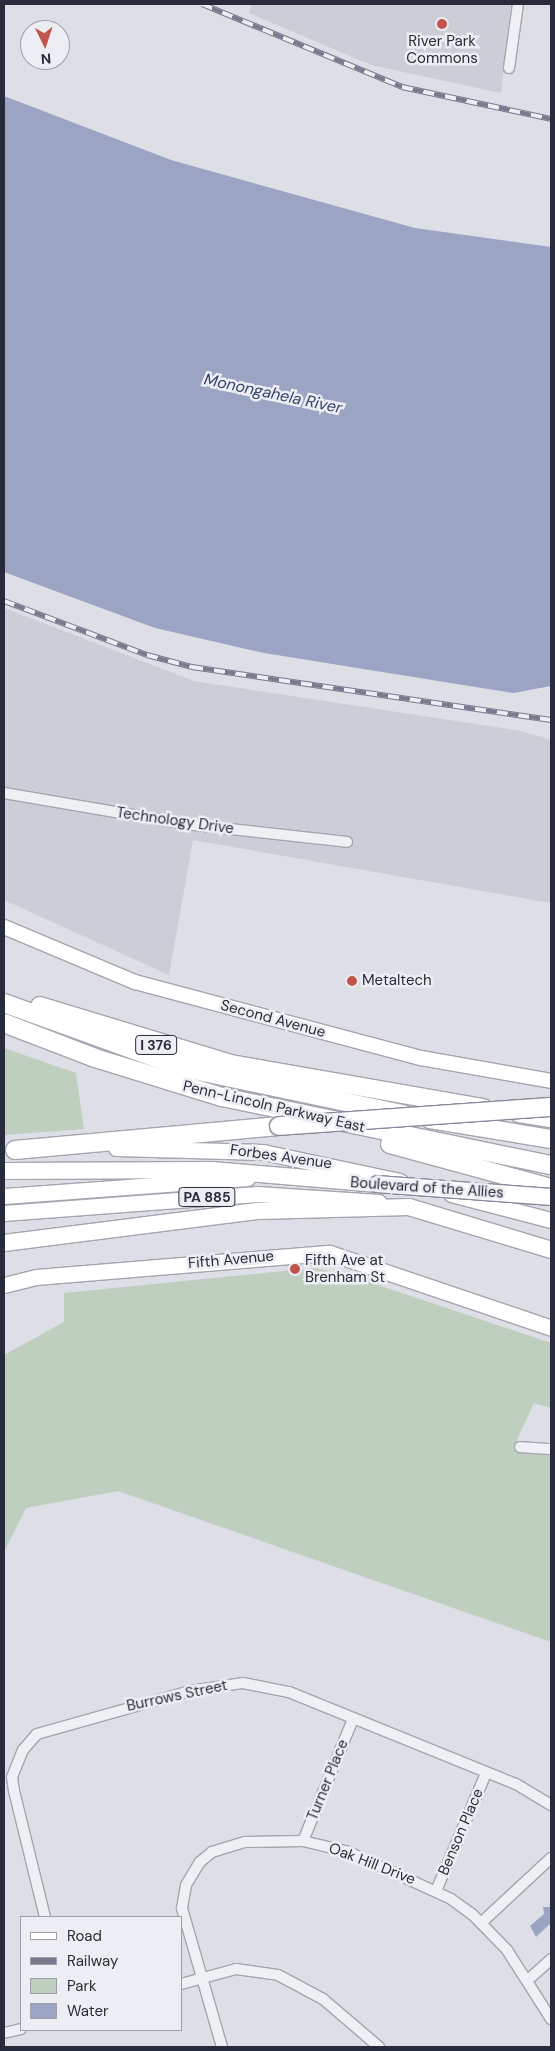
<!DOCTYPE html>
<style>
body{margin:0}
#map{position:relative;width:555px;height:2051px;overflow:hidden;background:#dddee6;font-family:"DM Sans",sans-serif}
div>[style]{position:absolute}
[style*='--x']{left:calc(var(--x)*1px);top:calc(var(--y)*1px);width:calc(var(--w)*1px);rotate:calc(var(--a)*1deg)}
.built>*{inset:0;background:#cbcdd7}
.green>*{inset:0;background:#bfcfbf}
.water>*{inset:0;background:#9ba5c3}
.roads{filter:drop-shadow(1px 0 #a3a5af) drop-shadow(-1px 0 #a3a5af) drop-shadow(0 1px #a3a5af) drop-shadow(0 -1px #a3a5af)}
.minor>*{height:10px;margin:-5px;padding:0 5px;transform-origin:5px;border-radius:5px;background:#eff0f4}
.secondary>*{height:14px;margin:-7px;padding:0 7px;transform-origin:7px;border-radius:7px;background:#fff}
.primary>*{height:15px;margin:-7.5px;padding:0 7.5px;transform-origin:7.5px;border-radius:7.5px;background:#fff}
.trunk>*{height:16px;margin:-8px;padding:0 8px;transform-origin:8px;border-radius:8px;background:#fff}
.motorway>*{height:18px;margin:-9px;padding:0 9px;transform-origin:9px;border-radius:9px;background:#fff}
.rail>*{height:5.5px;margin-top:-2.75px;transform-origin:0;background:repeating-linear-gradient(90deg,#eceef3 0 11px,#787b8e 0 22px);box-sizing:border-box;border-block:1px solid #787b8e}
.bridges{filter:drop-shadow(1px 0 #86899b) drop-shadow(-1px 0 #86899b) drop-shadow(0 1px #86899b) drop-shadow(0 -1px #86899b)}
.trunk-bridge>*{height:16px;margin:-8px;padding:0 8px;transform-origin:8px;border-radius:8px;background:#fff}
.motorway-bridge>*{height:18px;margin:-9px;padding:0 9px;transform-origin:9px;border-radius:9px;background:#fff}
.dots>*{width:14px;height:14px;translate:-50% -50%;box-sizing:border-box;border:2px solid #eceef3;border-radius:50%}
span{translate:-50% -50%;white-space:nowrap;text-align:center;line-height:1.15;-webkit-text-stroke:5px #eceef3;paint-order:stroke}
.shield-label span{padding:1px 4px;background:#eceef3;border:1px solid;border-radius:4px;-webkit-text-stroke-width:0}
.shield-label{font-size:14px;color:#282b3b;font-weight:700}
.poi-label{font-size:15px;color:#282b3b}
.left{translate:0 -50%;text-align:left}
.street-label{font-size:15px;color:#282b3b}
.water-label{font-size:16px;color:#36426b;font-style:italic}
.frame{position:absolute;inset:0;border:5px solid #282b3b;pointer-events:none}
.legend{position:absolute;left:20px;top:1916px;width:162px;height:115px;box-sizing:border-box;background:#eceef3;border:1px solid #9ea0a9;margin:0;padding:6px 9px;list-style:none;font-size:15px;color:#282b3b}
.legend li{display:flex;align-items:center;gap:10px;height:25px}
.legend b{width:25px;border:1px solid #9ea0a9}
.north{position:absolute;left:20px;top:20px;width:50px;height:50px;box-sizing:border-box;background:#eceef3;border:1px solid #9ea0a9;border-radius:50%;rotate:176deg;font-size:14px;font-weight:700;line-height:20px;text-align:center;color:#282b3b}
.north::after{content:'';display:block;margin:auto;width:18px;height:22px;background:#c1544b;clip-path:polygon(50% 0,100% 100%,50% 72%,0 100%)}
</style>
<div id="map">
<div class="built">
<div style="clip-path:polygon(252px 4px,511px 4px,501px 93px,371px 65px,249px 13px)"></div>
<div style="clip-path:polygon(4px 608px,194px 681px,521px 731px,551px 740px,551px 903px,193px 840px,169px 975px,4px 900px)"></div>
</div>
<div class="green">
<div style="clip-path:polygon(4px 1048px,76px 1073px,84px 1129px,4px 1135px)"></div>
<div style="clip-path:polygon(313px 1268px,345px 1274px,551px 1343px,551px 1408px,534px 1403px,516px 1442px,520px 1451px,551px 1455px,551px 1642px,118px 1491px,26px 1508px,4px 1552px,4px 1355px,64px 1322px,64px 1293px)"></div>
</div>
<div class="water">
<div style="clip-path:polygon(4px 96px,171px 160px,415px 228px,551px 247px,551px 686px,513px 693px,264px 653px,155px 628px,4px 572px)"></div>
<div style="clip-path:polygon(543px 1907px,551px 1907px,551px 1923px,536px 1937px,530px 1926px,544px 1914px)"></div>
</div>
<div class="roads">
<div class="minor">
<div style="--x:509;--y:68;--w:65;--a:-82"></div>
<div style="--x:4;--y:793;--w:184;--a:9.7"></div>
<div style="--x:185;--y:824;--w:163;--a:6.3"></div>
<div style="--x:520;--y:1447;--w:31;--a:4"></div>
<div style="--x:303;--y:1841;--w:132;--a:-67.7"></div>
<div style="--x:436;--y:1891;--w:128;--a:-67"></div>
<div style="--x:45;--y:1917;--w:130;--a:-103.8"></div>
<div style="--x:14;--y:1791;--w:14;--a:-98"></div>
<div style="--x:12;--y:1777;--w:29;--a:-68"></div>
<div style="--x:23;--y:1750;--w:21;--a:-49"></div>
<div style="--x:37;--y:1734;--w:159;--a:-15.7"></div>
<div style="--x:190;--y:1691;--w:54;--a:-8.6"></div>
<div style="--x:243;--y:1683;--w:47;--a:11.1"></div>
<div style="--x:289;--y:1692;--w:245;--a:22.1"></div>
<div style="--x:516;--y:1784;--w:41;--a:31"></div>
<div style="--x:481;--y:1923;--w:96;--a:-42.9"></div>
<div style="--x:529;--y:1979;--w:30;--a:-42"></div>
<div style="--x:181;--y:1984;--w:57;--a:-15.3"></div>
<div style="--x:236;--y:1969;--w:42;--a:8.1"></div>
<div style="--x:278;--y:1975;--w:51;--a:28.1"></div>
<div style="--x:323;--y:1999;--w:74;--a:40.6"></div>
<div style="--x:4;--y:2033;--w:17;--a:-13"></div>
<div style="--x:222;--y:2047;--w:145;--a:-106.1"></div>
<div style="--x:182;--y:1908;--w:23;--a:-80"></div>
<div style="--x:186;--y:1885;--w:27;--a:-59"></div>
<div style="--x:200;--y:1862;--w:16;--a:-40"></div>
<div style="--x:212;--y:1852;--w:34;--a:-17"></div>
<div style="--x:245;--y:1842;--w:58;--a:-1"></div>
<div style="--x:303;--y:1841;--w:47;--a:13.4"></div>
<div style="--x:349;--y:1852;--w:112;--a:24.7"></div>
<div style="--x:451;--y:1899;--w:27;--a:36"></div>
<div style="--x:473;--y:1915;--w:49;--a:45.8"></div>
<div style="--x:507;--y:1950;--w:82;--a:57.5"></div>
</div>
<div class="secondary">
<div style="--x:4;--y:927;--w:142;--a:22.8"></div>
<div style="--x:135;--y:982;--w:296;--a:14.9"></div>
<div style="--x:421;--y:1058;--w:132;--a:10"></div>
</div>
<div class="primary">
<div style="--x:116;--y:1148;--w:147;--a:1.6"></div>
<div style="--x:263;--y:1152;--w:140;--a:12"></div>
<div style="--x:451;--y:1194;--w:103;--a:14.6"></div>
<div style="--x:4;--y:1196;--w:244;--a:-4.2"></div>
<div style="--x:4;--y:1213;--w:254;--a:-4.3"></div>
<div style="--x:257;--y:1194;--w:122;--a:3.8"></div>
<div style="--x:4;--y:1285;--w:33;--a:-14"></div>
<div style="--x:36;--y:1277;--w:295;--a:-4.7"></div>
<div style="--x:330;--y:1253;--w:233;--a:18.7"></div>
</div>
<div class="trunk">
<div style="--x:4;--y:1171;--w:208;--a:-0.3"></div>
<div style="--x:212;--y:1170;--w:167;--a:4.8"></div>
<div style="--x:4;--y:1243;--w:257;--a:-7.2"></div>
<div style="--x:259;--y:1211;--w:150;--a:-1.5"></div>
<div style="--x:409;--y:1207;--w:148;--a:16.8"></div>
</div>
<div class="motorway">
<div style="--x:4;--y:1003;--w:191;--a:19.9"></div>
<div style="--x:184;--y:1068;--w:223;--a:11.9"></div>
<div style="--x:40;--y:1006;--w:200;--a:16.9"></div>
<div style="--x:231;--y:1064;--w:256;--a:9.9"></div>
<div style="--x:4;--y:1023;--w:97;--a:21"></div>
<div style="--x:95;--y:1058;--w:133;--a:17.1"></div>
<div style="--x:222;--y:1097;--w:336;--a:11.7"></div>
<div style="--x:519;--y:1113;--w:32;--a:9"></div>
<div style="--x:430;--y:1119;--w:123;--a:9.4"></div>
<div style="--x:390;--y:1144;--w:167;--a:15.3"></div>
<div style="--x:15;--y:1150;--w:265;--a:-5.2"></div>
</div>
</div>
<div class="rail">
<div style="--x:202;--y:4;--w:217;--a:22.5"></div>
<div style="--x:402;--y:87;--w:152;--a:12.1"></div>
<div style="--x:4;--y:601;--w:153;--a:20.7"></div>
<div style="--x:147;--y:655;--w:47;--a:14.9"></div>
<div style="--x:192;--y:667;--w:363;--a:8.4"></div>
</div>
<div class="bridges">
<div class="trunk-bridge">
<div style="--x:378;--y:1184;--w:173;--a:4.3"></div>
</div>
<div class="motorway-bridge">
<div style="--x:279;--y:1126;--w:273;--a:-4"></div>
</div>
</div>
<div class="dots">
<div style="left:442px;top:24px;background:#c1544b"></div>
<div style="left:352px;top:981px;background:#c1544b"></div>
<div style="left:295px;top:1269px;background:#c1544b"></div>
</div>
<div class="shield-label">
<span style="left:156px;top:1045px">I 376</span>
<span style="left:207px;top:1197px">PA 885</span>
</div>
<div class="poi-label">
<span style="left:442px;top:50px">River Park<br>Commons</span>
<span class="left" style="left:362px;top:981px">Metaltech</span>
<span class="left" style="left:305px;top:1269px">Fifth Ave at<br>Brenham St</span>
</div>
<div class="street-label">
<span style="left:175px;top:821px;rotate:8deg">Technology Drive</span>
<span style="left:273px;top:1019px;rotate:15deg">Second Avenue</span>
<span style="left:274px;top:1107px;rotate:13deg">Penn-Lincoln Parkway East</span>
<span style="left:281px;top:1157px;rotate:8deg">Forbes Avenue</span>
<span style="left:427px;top:1188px;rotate:4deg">Boulevard of the Allies</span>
<span style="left:231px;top:1260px;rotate:-5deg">Fifth Avenue</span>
<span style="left:177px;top:1696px;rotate:-12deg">Burrows Street</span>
<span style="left:328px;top:1780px;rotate:-68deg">Turner Place</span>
<span style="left:461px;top:1832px;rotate:-67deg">Benson Place</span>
<span style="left:372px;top:1864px;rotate:21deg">Oak Hill Drive</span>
</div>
<div class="water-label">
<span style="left:273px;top:394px;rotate:12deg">Monongahela River</span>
</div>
<div class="frame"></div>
<ul class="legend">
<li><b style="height:6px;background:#fff"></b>Road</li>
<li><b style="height:6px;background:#787b8e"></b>Railway</li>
<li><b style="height:14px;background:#bfcfbf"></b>Park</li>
<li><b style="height:14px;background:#9ba5c3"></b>Water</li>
</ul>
<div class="north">N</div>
</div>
